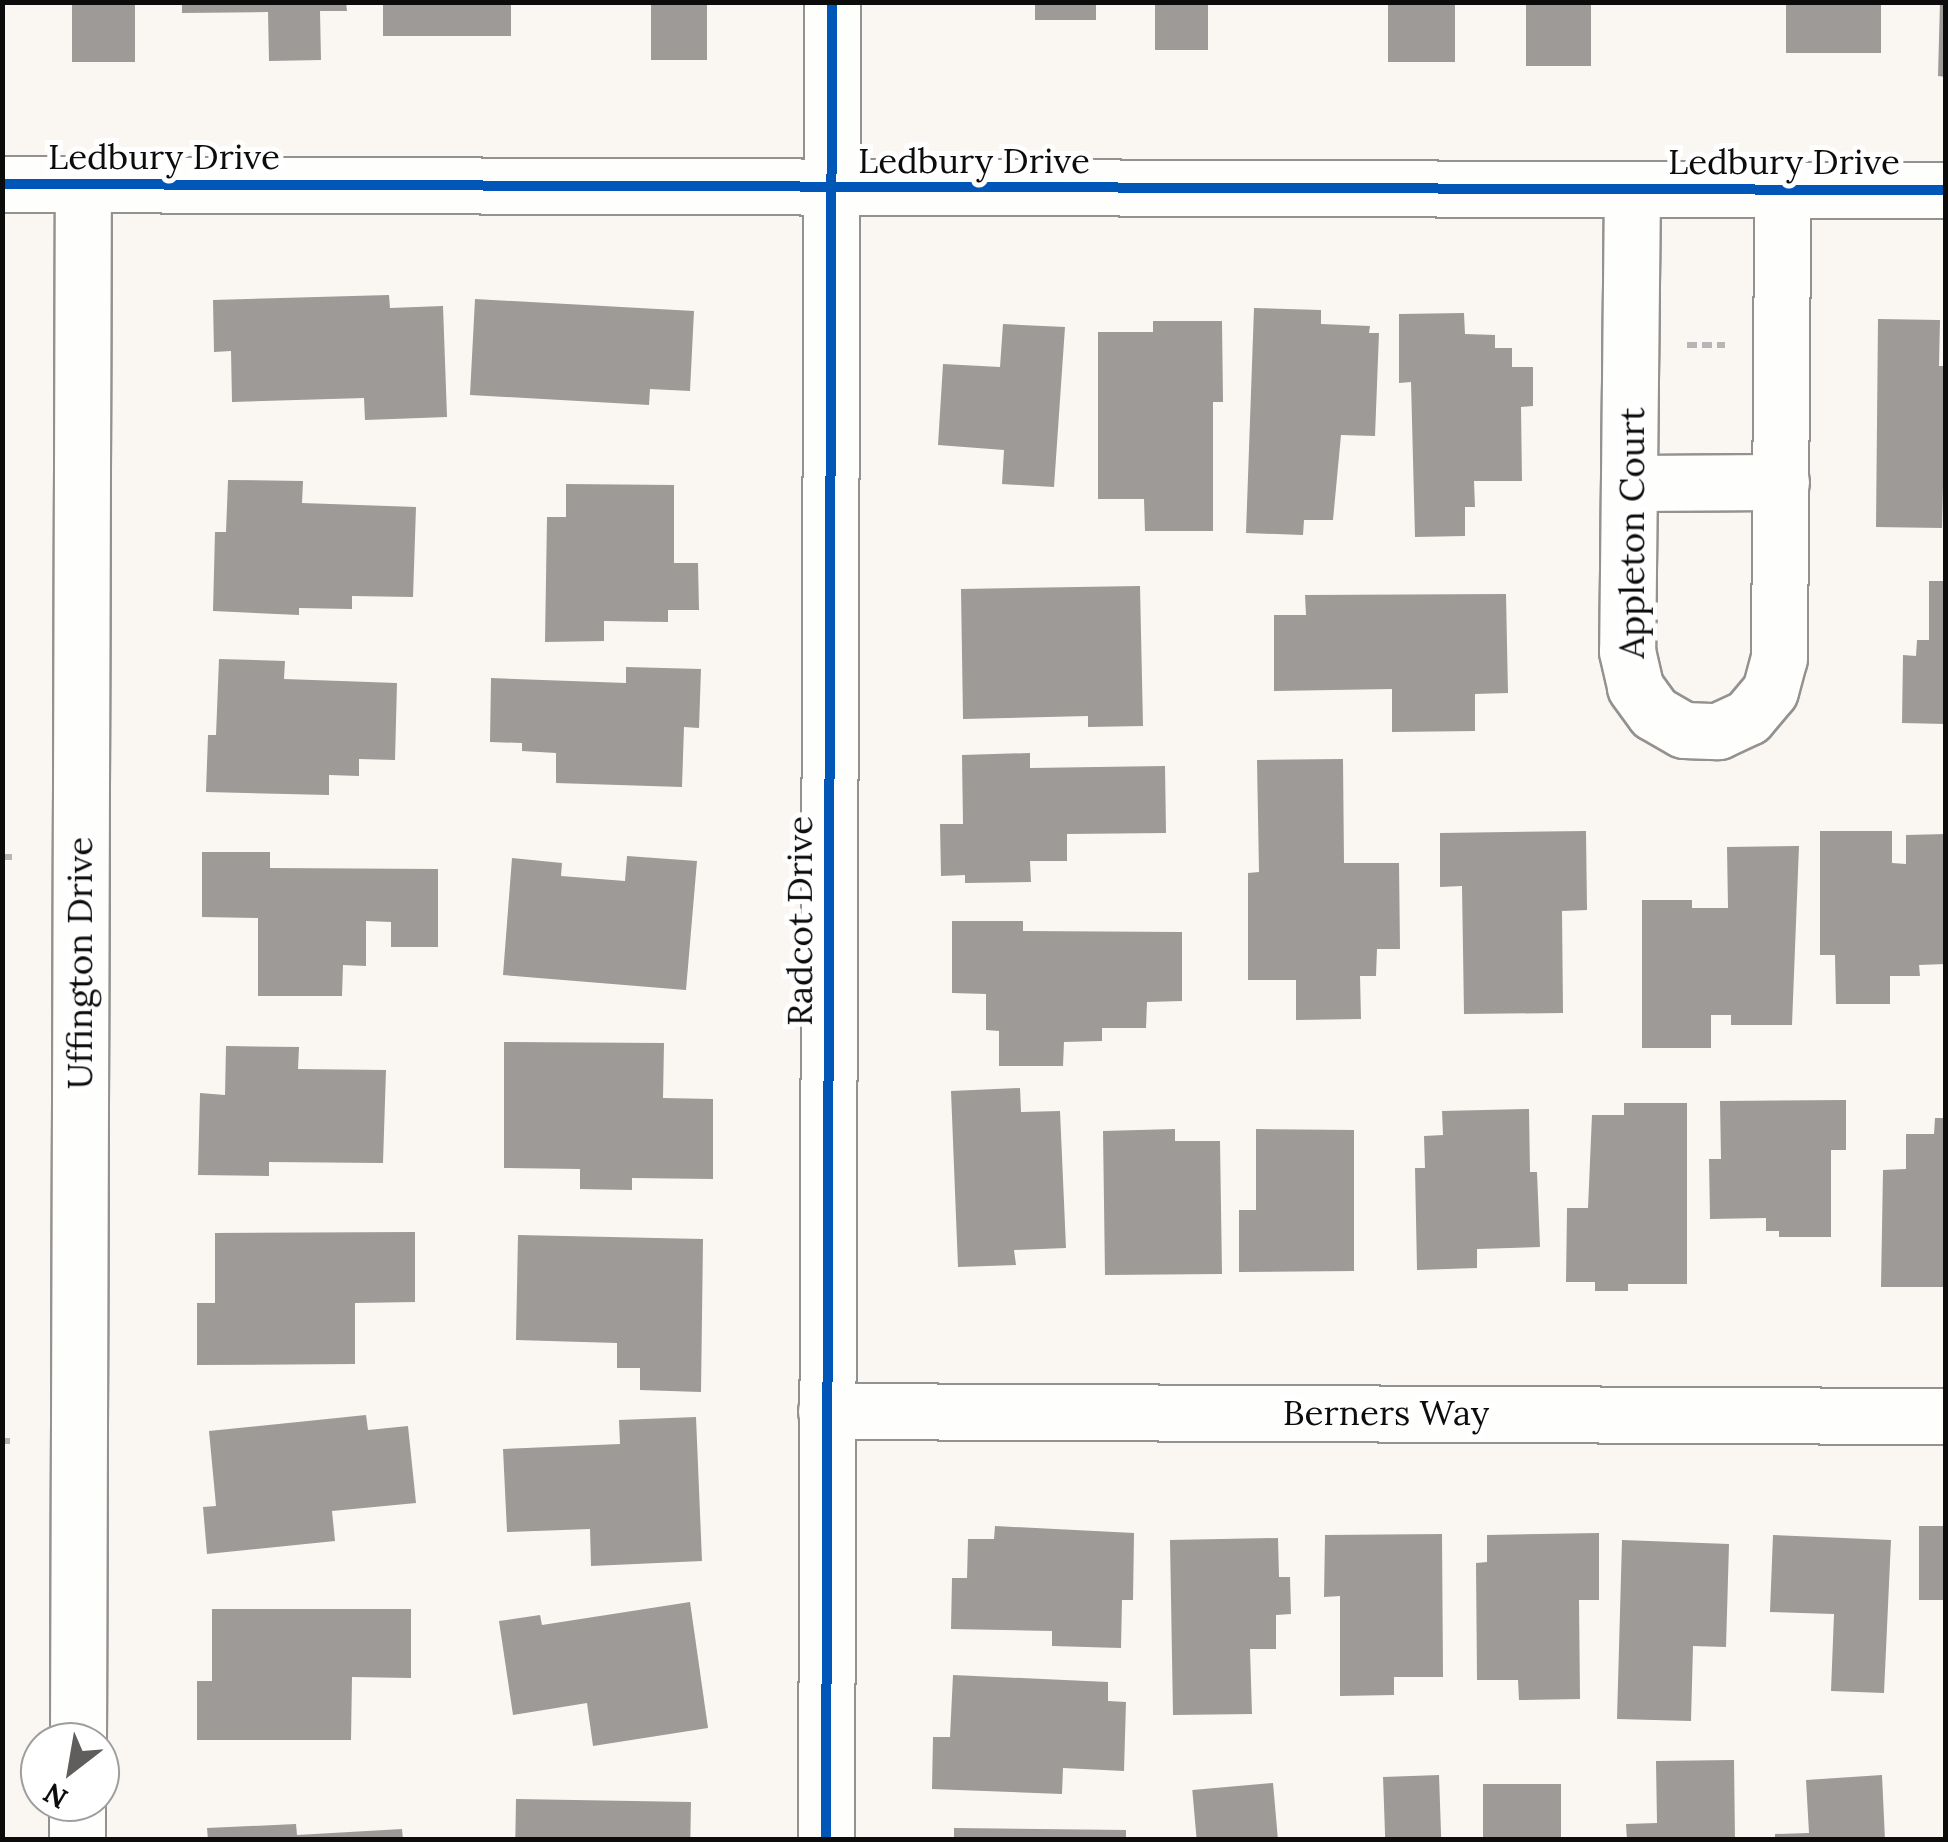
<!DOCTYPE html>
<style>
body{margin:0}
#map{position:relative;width:1948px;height:1842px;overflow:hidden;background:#faf7f2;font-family:Lora,serif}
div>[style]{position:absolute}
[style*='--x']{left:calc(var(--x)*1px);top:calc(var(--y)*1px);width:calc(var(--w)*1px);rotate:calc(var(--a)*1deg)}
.building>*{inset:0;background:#9d9a97;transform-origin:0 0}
.path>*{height:6px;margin-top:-3px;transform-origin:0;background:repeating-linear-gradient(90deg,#b7b6b6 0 10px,transparent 0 15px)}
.roads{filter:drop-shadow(2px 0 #939290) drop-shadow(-2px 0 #939290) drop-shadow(0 2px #939290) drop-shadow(0 -2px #939290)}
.minor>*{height:55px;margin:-27.5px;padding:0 27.5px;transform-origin:27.5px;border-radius:27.5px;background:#fefefd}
.cycleway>*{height:10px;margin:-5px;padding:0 5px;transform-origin:5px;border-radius:5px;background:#0057b8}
span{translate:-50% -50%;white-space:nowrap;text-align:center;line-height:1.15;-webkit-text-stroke:10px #fff;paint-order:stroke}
.street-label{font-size:35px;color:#0c0c0c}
.frame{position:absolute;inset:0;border:5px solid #0c0c0c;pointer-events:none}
.north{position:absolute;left:20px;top:1722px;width:100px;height:100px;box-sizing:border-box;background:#fff;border:2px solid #9e9e9e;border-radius:50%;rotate:211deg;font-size:28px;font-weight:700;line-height:40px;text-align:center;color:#0c0c0c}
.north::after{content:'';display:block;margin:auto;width:35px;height:45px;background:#5f5e5c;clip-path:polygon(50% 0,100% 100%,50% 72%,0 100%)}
</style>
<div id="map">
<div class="building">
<div style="left:72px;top:2px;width:63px;height:60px"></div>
<div style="clip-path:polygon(182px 2px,346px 2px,347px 11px,320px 11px,321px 60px,269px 61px,268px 12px,182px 13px)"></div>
<div style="left:383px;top:2px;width:128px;height:34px"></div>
<div style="left:651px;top:2px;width:56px;height:58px"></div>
<div style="left:1035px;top:2px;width:61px;height:18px"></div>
<div style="left:1155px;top:2px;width:53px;height:48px"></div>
<div style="left:1526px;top:2px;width:65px;height:64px"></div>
<div style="left:1786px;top:2px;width:95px;height:51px"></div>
<div style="clip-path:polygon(1940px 2px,1946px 2px,1946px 77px,1938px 76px)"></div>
<div style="left:1388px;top:3px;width:67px;height:59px"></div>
<div style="clip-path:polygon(389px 295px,390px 308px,443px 306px,447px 417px,365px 420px,364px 398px,232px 402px,231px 351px,214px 352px,213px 300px)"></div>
<div style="clip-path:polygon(475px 299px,694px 311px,690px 391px,650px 389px,649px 405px,470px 395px)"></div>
<div style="clip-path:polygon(1254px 308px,1321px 310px,1321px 324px,1370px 326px,1369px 333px,1379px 333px,1375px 436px,1341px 435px,1333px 520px,1304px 520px,1303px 535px,1246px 533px)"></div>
<div style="clip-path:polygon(1464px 313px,1465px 334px,1495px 335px,1495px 348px,1512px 348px,1512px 367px,1533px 367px,1533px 406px,1521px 407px,1522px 481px,1474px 481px,1475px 507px,1465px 507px,1465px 536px,1415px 537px,1411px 382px,1399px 383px,1399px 314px)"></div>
<div style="clip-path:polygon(1878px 319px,1940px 320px,1939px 366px,1946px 366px,1942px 528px,1876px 527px)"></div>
<div style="clip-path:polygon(1153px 321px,1222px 321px,1223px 402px,1213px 402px,1213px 531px,1145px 531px,1144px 499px,1098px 499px,1098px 332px,1153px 332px)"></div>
<div style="clip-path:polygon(1003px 324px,1065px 327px,1054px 487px,1002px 484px,1004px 450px,938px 445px,943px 364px,1000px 367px)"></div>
<div style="clip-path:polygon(228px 480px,303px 481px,302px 503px,416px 507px,413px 597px,352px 596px,352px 609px,299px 608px,299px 615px,213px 611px,215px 532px,226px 532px)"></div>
<div style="clip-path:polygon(566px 484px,674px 485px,674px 563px,698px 563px,699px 610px,668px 610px,668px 622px,604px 621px,604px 641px,545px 642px,547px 517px,566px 517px)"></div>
<div style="clip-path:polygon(1929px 581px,1946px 581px,1946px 724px,1902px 723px,1903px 655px,1916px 656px,1917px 640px,1929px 640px)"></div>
<div style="clip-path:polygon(1140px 586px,1143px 726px,1088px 727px,1088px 716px,963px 719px,961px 589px)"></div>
<div style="clip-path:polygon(1506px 594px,1508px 693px,1475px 694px,1475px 731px,1392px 732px,1392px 689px,1274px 691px,1274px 615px,1306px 615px,1305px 595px)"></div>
<div style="clip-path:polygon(219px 659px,285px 661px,284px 679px,397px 683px,395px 760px,359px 759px,359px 776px,329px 775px,329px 795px,206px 792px,208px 735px,216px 735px)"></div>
<div style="clip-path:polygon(626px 667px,701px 669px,699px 728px,684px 727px,682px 787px,556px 783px,556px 753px,522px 751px,522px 743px,490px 742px,491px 678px,626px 683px)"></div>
<div style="clip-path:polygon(1030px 753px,1030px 768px,1165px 766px,1166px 833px,1067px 834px,1067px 861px,1030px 861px,1031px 882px,965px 883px,965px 875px,941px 876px,940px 824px,963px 824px,962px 755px)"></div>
<div style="clip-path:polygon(1343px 759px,1344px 863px,1399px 863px,1400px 949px,1377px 949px,1376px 976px,1360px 976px,1361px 1019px,1296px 1020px,1296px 980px,1248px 980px,1248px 873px,1259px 872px,1257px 760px)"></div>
<div style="clip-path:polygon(1586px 831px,1587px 910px,1562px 911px,1563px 1013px,1464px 1014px,1462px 886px,1440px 887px,1440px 833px)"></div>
<div style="clip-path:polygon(1820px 831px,1892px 831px,1892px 863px,1906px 864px,1906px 835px,1946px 834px,1946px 964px,1919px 965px,1920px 976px,1890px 976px,1890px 1004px,1836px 1004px,1835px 955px,1820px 955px)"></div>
<div style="clip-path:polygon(1799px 846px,1792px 1025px,1731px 1025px,1731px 1015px,1711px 1015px,1711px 1048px,1642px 1048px,1642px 900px,1692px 900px,1692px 908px,1728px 908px,1727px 847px)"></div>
<div style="clip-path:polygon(202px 852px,270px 852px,270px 868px,438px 869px,438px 947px,391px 947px,391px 922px,366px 921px,366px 966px,343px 965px,342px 996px,258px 996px,258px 918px,202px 917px)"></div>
<div style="clip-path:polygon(627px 856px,697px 861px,686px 990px,503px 975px,512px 858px,562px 863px,561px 876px,625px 881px)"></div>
<div style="clip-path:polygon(952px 921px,1023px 921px,1023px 931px,1182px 932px,1182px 1001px,1147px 1002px,1146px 1028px,1102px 1028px,1102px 1041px,1064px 1042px,1063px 1066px,999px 1066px,999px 1031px,986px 1030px,986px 994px,952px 993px)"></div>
<div style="clip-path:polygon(504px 1042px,664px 1043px,663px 1098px,713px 1099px,713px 1179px,632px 1178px,632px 1190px,580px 1189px,580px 1169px,504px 1168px)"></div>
<div style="clip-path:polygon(226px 1046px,299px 1047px,298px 1069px,386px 1070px,383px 1163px,269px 1162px,269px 1176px,198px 1175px,200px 1093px,225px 1095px)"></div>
<div style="clip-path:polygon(1020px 1088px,1021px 1112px,1060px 1111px,1066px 1248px,1014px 1250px,1016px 1265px,958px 1267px,951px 1091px)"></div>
<div style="clip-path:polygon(1846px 1100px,1846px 1150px,1831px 1150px,1831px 1237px,1779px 1237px,1779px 1231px,1766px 1231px,1766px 1218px,1710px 1219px,1709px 1159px,1721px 1159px,1720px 1101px)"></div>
<div style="clip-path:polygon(1624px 1103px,1687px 1103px,1687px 1284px,1628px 1284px,1628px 1291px,1595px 1291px,1595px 1282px,1566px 1282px,1567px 1208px,1588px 1208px,1592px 1115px,1624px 1115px)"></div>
<div style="clip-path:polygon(1529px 1109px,1530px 1172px,1537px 1172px,1540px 1247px,1477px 1249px,1477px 1268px,1417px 1270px,1415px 1168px,1425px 1168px,1424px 1136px,1443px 1135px,1442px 1111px)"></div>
<div style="clip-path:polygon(1935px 1118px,1946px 1118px,1946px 1287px,1881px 1287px,1883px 1170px,1906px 1169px,1906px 1134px,1934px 1134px)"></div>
<div style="clip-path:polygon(1175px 1129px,1175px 1141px,1220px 1141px,1222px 1274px,1105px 1275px,1103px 1131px)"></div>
<div style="clip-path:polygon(1256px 1129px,1354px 1130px,1354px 1271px,1239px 1272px,1239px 1210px,1256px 1210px)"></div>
<div style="clip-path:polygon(415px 1232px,415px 1302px,355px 1303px,355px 1364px,197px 1365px,197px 1303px,215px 1303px,215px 1233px)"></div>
<div style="clip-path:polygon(518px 1235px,703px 1239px,701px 1392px,640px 1390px,640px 1368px,617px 1368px,617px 1343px,516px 1340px)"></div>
<div style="clip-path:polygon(366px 1415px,368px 1430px,408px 1426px,416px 1503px,332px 1511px,335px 1541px,207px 1554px,203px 1507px,216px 1506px,209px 1431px)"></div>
<div style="clip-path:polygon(696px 1417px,702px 1561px,591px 1566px,590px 1529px,507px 1532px,503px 1449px,620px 1444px,619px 1420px)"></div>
<div style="clip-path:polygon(995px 1526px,1134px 1533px,1133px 1600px,1122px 1600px,1121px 1648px,1052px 1646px,1052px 1631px,951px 1629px,952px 1578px,967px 1578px,968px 1539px,994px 1539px)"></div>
<div style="left:1919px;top:1526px;width:27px;height:74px"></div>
<div style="clip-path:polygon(1599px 1533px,1599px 1600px,1579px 1600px,1580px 1699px,1519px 1700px,1518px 1680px,1477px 1680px,1476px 1563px,1487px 1562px,1487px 1535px)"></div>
<div style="clip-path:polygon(1442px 1534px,1443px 1677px,1394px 1677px,1394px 1695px,1340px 1696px,1340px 1596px,1324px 1597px,1325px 1535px)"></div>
<div style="clip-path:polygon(1773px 1535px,1891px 1540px,1884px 1693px,1831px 1691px,1834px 1614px,1770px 1612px)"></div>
<div style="clip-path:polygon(1278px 1538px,1279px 1577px,1290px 1577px,1291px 1614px,1276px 1615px,1276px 1649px,1250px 1649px,1252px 1714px,1173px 1715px,1170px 1540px)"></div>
<div style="clip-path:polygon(1622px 1540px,1729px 1544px,1726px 1647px,1693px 1646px,1691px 1721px,1617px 1719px)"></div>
<div style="clip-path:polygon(690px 1602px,708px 1728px,593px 1746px,587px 1703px,513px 1715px,499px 1621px,540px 1615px,542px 1625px)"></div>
<div style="clip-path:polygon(212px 1609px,411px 1609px,411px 1678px,352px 1677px,351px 1740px,197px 1740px,197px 1681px,212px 1681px)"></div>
<div style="clip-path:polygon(953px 1675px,1108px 1682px,1108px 1701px,1126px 1702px,1124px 1771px,1063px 1768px,1062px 1794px,932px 1789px,933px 1737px,950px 1737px)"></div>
<div style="clip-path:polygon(1734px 1760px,1735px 1840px,1627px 1840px,1626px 1824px,1657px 1823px,1656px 1761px)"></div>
<div style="left:1439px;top:1775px;width:65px;height:56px;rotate:88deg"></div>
<div style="clip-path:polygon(1882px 1775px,1885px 1840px,1775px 1840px,1775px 1834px,1809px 1833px,1806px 1780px)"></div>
<div style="left:1273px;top:1783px;width:57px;height:81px;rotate:85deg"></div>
<div style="left:1483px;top:1784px;width:78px;height:56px"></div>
<div style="left:516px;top:1799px;width:175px;height:41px;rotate:1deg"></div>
<div style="clip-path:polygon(296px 1824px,297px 1835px,402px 1829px,403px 1840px,208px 1840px,207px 1828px)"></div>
<div style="clip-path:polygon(954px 1828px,1126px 1830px,1126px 1840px,954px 1840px)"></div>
</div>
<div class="path">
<div style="--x:1687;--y:345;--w:38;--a:0"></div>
<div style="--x:2;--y:857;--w:11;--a:0"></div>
<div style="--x:2;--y:1441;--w:8;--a:0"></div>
</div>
<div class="roads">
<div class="minor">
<div style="--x:2;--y:184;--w:1944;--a:0.18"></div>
<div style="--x:1632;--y:189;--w:462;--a:90.6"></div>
<div style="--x:1627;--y:651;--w:37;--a:77"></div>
<div style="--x:1635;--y:687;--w:32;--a:54"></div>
<div style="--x:1654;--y:713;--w:34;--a:30"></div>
<div style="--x:1684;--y:730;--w:34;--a:2"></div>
<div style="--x:1718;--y:731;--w:33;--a:-25"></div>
<div style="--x:1748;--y:717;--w:34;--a:-50"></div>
<div style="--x:1770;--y:691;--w:34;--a:-75"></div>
<div style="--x:1779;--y:658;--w:468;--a:-89.6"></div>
<div style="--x:1630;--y:483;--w:151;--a:-0.4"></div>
<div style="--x:826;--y:1411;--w:1120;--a:0.26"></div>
<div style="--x:78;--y:1742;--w:1558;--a:-89.82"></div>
<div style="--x:77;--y:1840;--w:38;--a:-90"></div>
<div style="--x:826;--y:1840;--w:1838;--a:-89.81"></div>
</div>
</div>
<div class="cycleway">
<div style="--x:2;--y:184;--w:1944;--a:0.18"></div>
<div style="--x:826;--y:1840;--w:1838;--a:-89.81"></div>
</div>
<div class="street-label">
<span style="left:164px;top:157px">Ledbury Drive</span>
<span style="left:974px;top:161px">Ledbury Drive</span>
<span style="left:1784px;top:162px">Ledbury Drive</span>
<span style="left:1632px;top:533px;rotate:-90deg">Appleton Court</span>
<span style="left:800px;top:921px;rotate:-90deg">Radcot Drive</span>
<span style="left:80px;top:963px;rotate:-90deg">Uffington Drive</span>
<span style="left:1386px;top:1413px">Berners Way</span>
</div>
<div class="frame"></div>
<div class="north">N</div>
</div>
